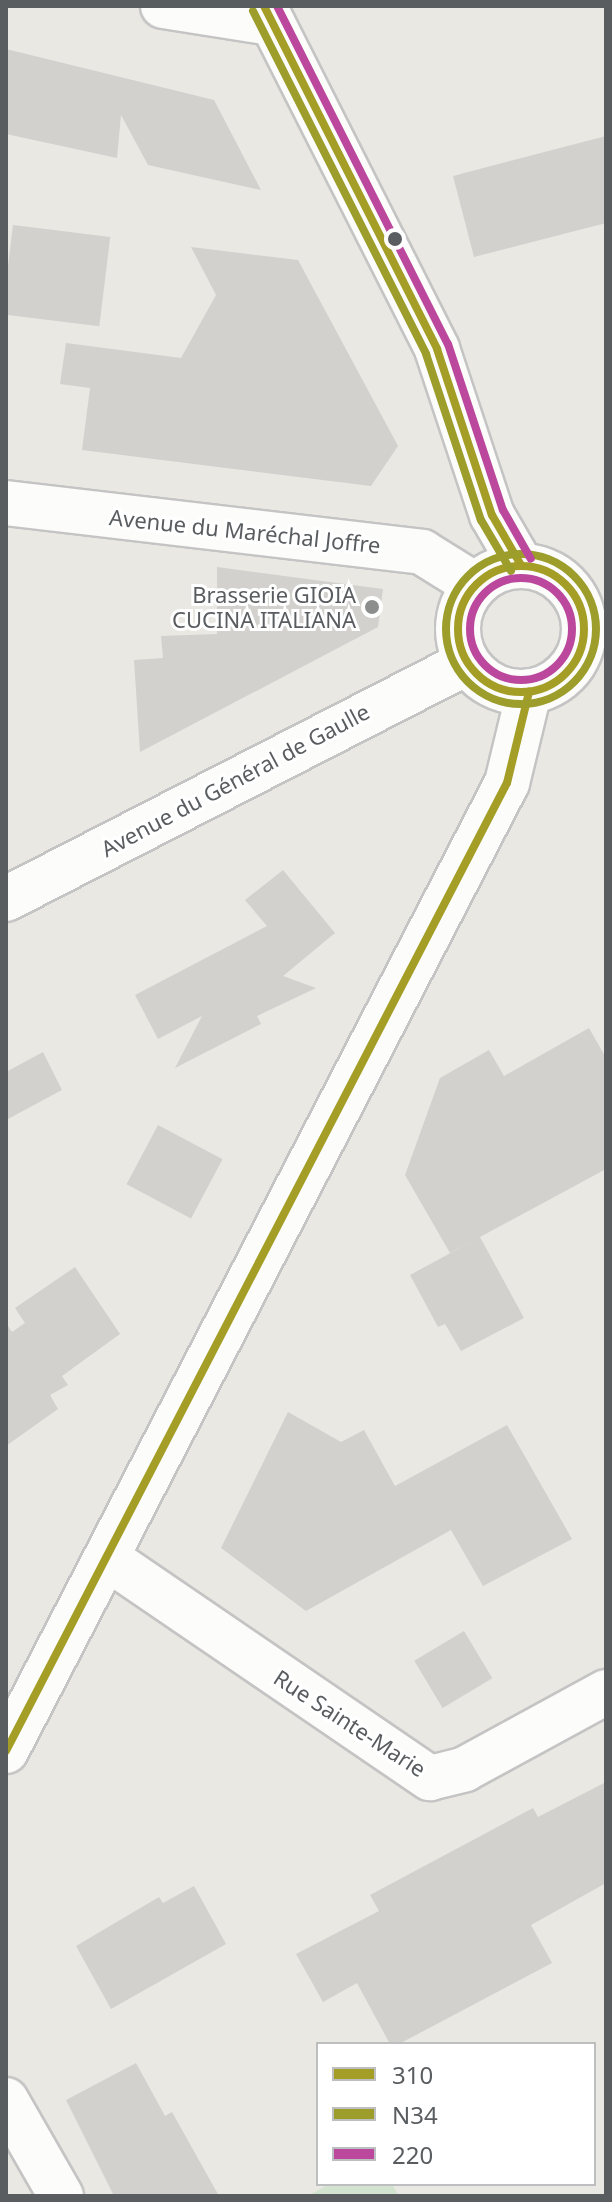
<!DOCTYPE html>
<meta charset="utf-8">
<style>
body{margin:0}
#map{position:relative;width:612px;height:2202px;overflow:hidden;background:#e9e8e3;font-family:"Noto Sans",sans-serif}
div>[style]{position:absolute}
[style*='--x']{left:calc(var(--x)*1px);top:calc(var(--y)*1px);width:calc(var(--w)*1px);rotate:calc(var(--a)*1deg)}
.green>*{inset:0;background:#d2e4d0}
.building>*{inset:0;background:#d2d1ce;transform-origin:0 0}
.roads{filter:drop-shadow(2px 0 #c5c4c4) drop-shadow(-2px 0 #c5c4c4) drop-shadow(0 2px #c5c4c4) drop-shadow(0 -2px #c5c4c4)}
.minor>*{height:44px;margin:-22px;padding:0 22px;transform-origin:22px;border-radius:22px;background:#fcfcfb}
.minor>.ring{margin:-22px;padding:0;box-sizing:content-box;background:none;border:44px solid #fcfcfb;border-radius:50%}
.bus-1>*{height:8px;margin:-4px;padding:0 4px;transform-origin:4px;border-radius:4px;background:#a49e26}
.bus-1>.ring{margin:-4px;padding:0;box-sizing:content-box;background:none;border:8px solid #a49e26;border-radius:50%}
.bus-2>*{height:8px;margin:-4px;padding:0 4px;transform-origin:4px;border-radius:4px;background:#9c9d2b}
.bus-2>.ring{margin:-4px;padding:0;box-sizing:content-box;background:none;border:8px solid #9c9d2b;border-radius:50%}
.bus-3>*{height:8px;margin:-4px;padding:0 4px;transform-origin:4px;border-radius:4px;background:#bb489d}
.bus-3>.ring{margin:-4px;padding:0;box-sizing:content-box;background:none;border:8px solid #bb489d;border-radius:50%}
.dots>*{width:22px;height:22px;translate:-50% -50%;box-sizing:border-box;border:4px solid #fff;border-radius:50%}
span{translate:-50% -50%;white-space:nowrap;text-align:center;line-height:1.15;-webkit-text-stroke:6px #fff;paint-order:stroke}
.street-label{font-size:22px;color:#5a5d60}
.poi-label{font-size:22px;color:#5a5d60}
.right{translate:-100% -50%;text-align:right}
.frame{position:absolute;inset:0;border:8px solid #5a5d60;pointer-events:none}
.legend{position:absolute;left:316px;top:2042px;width:280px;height:144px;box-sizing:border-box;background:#fff;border:2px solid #bdbebf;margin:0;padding:10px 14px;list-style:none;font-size:24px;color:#5a5d60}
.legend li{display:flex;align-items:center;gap:16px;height:40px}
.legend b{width:40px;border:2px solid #bdbebf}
</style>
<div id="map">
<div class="green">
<div style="clip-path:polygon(329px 2184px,392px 2184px,399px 2196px,308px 2196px)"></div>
</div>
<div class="building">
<div style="clip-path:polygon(6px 49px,214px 100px,261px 190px,148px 165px,121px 115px,117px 158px,6px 134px)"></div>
<div style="clip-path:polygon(606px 136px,606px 223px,474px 257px,453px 176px)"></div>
<div style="left:13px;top:225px;width:98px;height:90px;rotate:7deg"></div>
<div style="clip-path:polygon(191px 247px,298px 260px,398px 446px,371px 486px,82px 450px,90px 388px,60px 384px,66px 343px,181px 358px,216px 295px)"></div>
<div style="clip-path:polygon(217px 567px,383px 589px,378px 627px,140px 752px,134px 660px,163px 658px,161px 636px,217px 634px)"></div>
<div style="clip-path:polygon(283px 870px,335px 933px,283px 976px,316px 988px,257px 1016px,261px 1024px,175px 1068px,202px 1016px,158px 1039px,135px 995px,267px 926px,245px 900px)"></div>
<div style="clip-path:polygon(589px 1028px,606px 1058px,606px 1169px,480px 1237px,524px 1318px,461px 1351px,445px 1324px,438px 1327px,410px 1275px,480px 1237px,450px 1253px,405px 1175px,440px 1078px,489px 1050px,504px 1076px)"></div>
<div style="clip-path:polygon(43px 1052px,62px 1090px,6px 1120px,6px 1072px)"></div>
<div style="left:158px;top:1125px;width:73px;height:67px;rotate:28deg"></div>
<div style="clip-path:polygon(75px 1267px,120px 1334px,62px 1376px,68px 1385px,50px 1395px,58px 1409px,6px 1446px,6px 1323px,12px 1332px,25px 1323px,15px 1308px)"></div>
<div style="clip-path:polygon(288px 1412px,341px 1442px,364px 1430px,395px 1486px,507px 1425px,572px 1539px,483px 1586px,451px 1530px,306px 1611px,221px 1548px)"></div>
<div style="left:464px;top:1631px;width:55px;height:58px;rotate:59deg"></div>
<div style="clip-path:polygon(606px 1782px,606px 1883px,531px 1925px,552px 1963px,399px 2044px,390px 2044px,357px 1983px,323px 2002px,296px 1954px,379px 1911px,370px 1895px,533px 1808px,538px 1817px)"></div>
<div style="clip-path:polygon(194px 1886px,226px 1944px,111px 2009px,76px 1946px,159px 1897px,163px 1903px)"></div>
<div style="clip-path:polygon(136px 2063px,165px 2116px,172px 2112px,219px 2196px,114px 2196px,66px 2100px)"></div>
</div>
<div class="roads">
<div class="minor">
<div style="--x:163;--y:6;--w:110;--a:8.9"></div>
<div style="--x:264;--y:6;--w:384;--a:63.2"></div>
<div style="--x:437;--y:349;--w:175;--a:71.7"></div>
<div style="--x:492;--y:515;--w:58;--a:59.9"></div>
<div style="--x:6;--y:503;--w:419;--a:6.7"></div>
<div style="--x:422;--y:552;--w:62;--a:31.9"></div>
<div class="ring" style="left:458px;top:566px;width:82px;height:82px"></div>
<div style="--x:6;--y:899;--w:517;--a:-27.16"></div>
<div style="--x:107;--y:1558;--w:391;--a:34.3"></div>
<div style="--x:430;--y:1778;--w:36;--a:-14"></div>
<div style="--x:465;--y:1769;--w:161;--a:-28.6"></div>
<div style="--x:6;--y:1751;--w:1090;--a:-62.64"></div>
<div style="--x:507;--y:783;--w:94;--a:-76.4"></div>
<div style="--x:6;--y:2100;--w:111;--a:60.2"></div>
</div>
</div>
<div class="bus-1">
<div style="--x:264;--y:6;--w:384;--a:63.2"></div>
<div style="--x:437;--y:349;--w:175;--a:71.7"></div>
<div style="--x:492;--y:515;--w:58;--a:59.9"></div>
<div class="ring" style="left:458px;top:566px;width:118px;height:118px"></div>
<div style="--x:6;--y:1751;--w:1090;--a:-62.64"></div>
<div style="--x:507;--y:783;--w:94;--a:-76.4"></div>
</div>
<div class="bus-2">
<div style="--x:253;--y:11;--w:384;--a:63.2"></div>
<div style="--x:426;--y:354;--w:175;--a:71.7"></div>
<div style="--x:481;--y:520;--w:59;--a:59.5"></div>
<div class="ring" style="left:446px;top:554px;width:142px;height:142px"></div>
</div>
<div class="bus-3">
<div style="--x:277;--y:6;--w:379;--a:63.2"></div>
<div style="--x:448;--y:344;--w:175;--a:71.7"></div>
<div style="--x:503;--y:510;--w:56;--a:60.3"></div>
<div class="ring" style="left:470px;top:578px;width:94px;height:94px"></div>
</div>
<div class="dots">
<div style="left:395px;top:239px;background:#5a5d60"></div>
<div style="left:372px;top:607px;background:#8c8e8e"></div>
</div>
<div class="street-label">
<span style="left:245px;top:531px;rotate:6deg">Avenue du Maréchal Joffre</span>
<span style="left:235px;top:780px;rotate:-28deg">Avenue du Général de Gaulle</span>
<span style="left:350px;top:1723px;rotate:33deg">Rue Sainte-Marie</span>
</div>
<div class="poi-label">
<span class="right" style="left:356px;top:607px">Brasserie GIOIA<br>CUCINA ITALIANA</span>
</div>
<div class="frame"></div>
<ul class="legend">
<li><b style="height:10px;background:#a49e26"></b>310</li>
<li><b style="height:10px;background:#9c9d2b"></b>N34</li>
<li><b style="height:10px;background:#bb489d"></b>220</li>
</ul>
</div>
